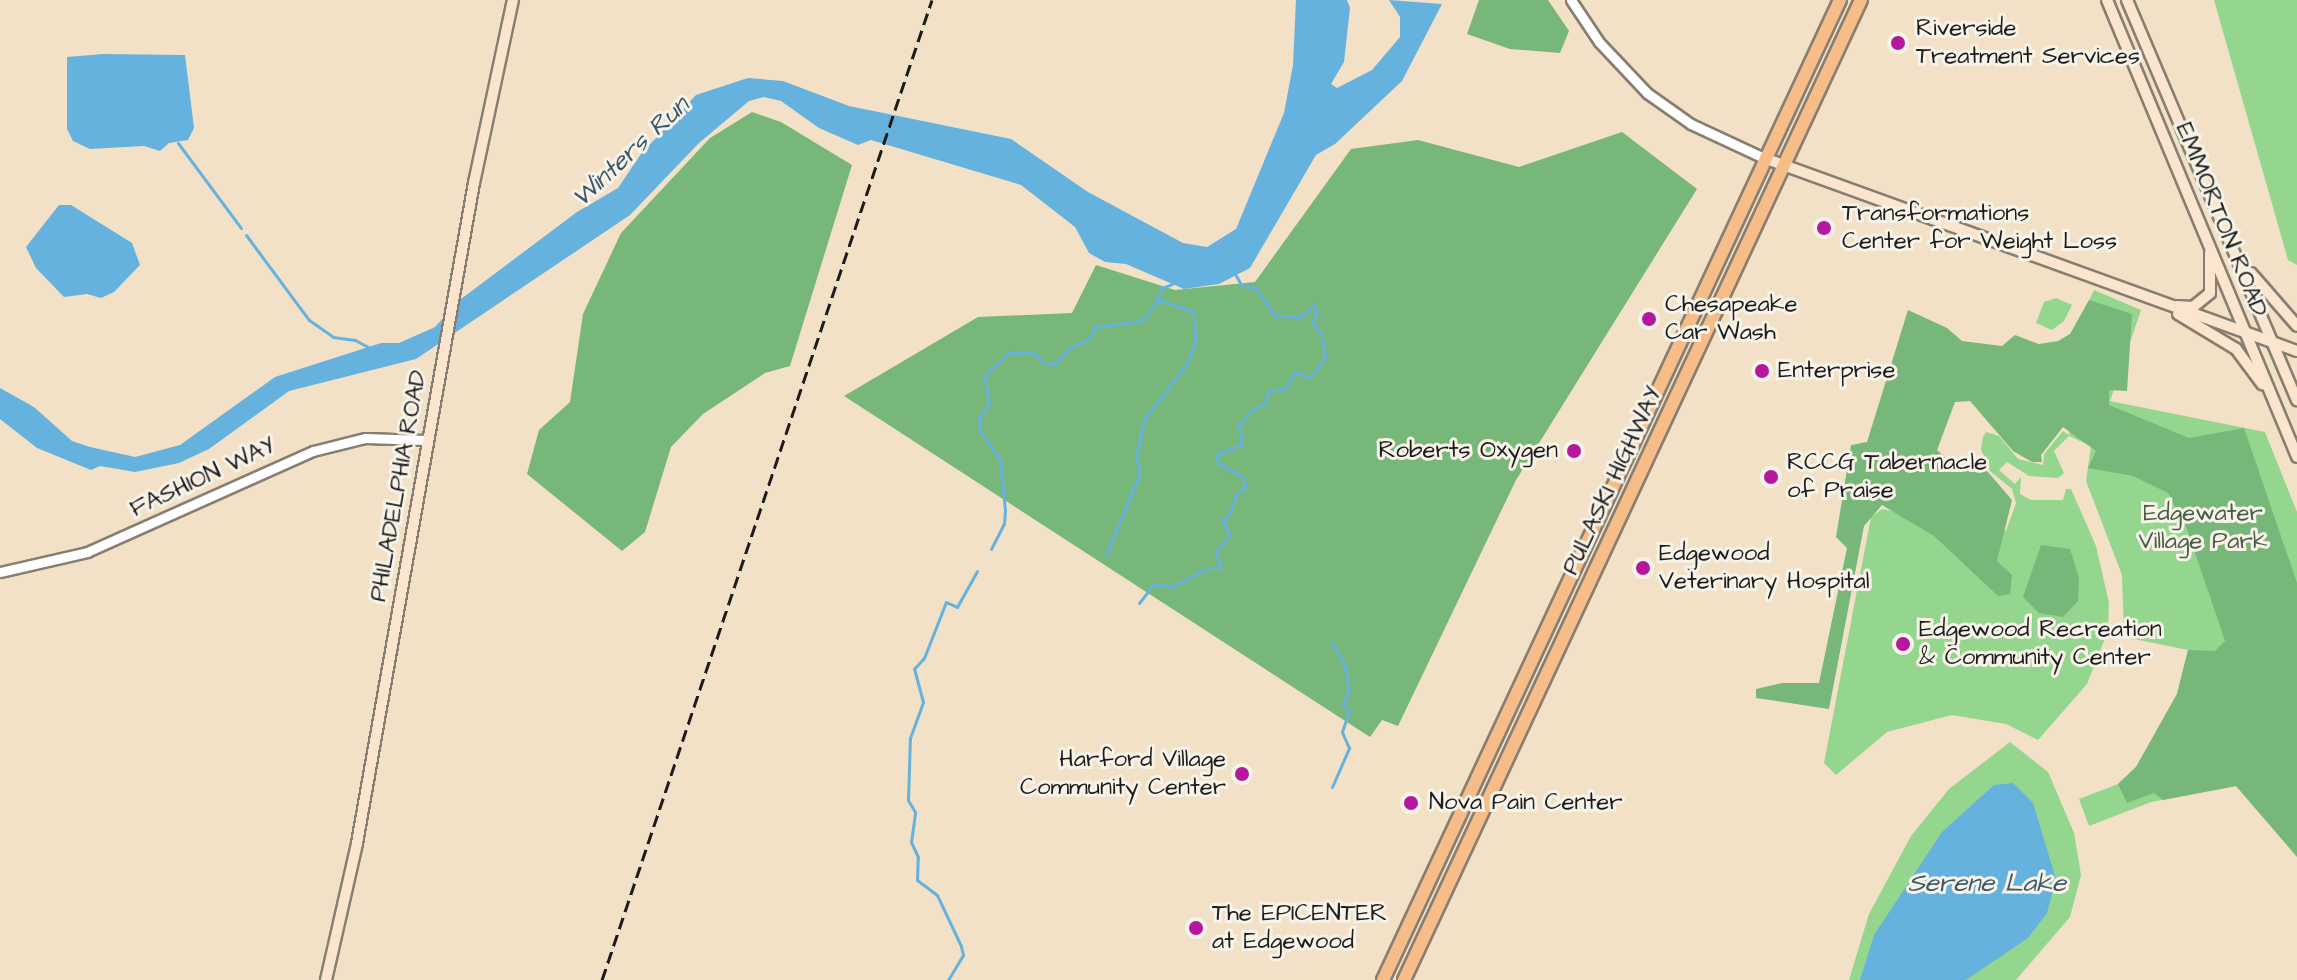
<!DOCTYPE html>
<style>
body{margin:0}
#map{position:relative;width:2297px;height:980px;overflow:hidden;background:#f2e1c6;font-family:"Architects Daughter",sans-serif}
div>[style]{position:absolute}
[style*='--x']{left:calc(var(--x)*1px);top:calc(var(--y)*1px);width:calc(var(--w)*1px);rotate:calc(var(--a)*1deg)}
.green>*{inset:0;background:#94d68e}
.forest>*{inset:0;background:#77b779}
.water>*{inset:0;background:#66b2df}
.stream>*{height:3px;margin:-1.5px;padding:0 1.5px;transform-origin:1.5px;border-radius:1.5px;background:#66b2df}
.roads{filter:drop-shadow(2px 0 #877e71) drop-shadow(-2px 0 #877e71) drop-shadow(0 2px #877e71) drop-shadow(0 -2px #877e71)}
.tertiary>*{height:9px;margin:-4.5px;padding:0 4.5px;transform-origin:4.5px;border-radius:4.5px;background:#fff}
.secondary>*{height:10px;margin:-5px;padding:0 5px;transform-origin:5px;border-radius:5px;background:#fce5cf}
.trunk>*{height:12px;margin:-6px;padding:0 6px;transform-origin:6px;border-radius:6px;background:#f7bd88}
.rail>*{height:3px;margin-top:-1.5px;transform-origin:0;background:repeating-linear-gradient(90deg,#1c1c1c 0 12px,transparent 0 18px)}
.dots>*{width:22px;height:22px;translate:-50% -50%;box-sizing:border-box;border:4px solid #f7f3e8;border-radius:50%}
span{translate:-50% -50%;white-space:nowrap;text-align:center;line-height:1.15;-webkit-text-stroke:6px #f7f3e8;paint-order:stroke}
.poi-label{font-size:24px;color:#1c1c1c}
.left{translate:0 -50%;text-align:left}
.right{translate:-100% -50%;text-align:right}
.street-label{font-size:24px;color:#1c1c1c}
.park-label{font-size:24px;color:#465d44}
.water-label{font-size:26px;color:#3a586a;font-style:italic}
</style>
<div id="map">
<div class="green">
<div style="clip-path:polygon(2214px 0,2297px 0,2297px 265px,2288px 260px)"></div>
<div style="clip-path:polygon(2094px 290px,2141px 310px,2110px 401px,2265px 432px,2297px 512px,2297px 748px,2263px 817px,2236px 786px,2151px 802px,2089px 826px,2079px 799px,2118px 784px,2136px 767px,2177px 694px,2188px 650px,2124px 637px,2122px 575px,2086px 481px,2091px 446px,2069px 436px,2054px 451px,2064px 473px,2058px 478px,2029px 476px,2007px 462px,1999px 470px,2015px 484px,2021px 477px,2020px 494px,2031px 500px,2063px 500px,2066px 489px,2071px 489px,2096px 546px,2109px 603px,2108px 631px,2087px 684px,2038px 740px,2006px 724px,1952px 715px,1887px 732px,1836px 775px,1824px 763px,1871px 517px,1882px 509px,2006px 531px,2016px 503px,2012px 489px,1990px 471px,1981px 449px,1983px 437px,1986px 432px,1999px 436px,2018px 459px,2043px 465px,2044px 454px,2063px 431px,2069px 435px,2080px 320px)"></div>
<div style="clip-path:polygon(2056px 298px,2072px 305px,2064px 321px,2052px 330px,2036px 323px,2044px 302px)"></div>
<div style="clip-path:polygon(2010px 742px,2048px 772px,2074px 833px,2081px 875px,2070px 917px,2016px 980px,1849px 980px,1869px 914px,1911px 836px,1949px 789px)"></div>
</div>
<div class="forest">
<div style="clip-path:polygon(1479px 0,1548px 0,1569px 31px,1560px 53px,1510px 49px,1467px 34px)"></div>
<div style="clip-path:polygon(752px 112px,781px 122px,852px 165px,790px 366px,765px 373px,703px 414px,671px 447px,645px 532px,622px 551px,527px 474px,539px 430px,570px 402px,583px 314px,621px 233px,710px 138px)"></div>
<div style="clip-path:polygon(1622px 132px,1697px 189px,1516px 480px,1398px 726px,1382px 720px,1370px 737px,844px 396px,978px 317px,1072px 313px,1096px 265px,1175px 290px,1255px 282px,1351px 149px,1418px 140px,1519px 167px)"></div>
<div style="clip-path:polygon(2089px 300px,2132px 314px,2127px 391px,2109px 390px,2109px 405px,2189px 438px,2244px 428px,2297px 583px,2297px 857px,2236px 786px,2163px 800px,2154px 793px,2127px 803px,2118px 784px,2136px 767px,2177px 694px,2188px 650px,2215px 651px,2225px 641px,2187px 529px,2168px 493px,2133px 476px,2088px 468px,2096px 451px,2063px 427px,2041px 455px,2042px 462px,2032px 462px,2013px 451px,1970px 401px,1955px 402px,1937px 450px,1949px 461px,1975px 457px,2012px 500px,1997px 561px,2012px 575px,2010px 594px,1998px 596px,1934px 536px,1882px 505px,1864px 526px,1829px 709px,1756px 698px,1756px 689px,1782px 683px,1819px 683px,1847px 548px,1836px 537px,1851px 445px,1867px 442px,1908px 310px,1947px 328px,1962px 341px,2002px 346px,2015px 335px,2039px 344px,2058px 341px,2070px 334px)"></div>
<div style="clip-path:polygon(2041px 545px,2070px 549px,2079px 578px,2078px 601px,2063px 617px,2039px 613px,2023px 597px)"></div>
</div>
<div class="water">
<div style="clip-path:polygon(1296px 0,1347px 0,1350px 8px,1344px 62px,1331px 84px,1337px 88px,1372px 70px,1400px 37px,1400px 17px,1389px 0,1442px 4px,1402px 81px,1335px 144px,1316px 155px,1250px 268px,1219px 284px,1184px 289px,1126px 264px,1105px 262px,1089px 253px,1075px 227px,1021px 185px,871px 140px,858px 145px,819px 128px,781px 101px,764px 97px,749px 101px,699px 143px,630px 215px,416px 359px,289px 391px,209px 449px,179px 463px,135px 472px,100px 466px,91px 470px,37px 448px,0 419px,0 388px,34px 407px,72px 441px,90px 447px,135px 457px,180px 445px,275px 377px,381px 343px,399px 343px,435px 327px,461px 299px,577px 212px,618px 188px,641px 154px,696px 95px,748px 78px,783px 81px,849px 106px,1011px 139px,1088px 192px,1183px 243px,1207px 247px,1236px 229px,1284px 113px,1293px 65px)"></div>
<div style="clip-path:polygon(103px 54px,185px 55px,194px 128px,188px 140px,169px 143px,160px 151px,144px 146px,90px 149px,73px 141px,67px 129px,67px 57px)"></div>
<div style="clip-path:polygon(59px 205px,71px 205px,132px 243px,140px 265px,114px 292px,101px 298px,87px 294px,64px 297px,36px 268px,26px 247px)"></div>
<div style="clip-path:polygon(2013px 783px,2033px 803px,2056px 879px,2047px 913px,2028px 938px,1966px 980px,1860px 980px,1874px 935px,1942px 832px,1994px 785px)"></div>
</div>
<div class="stream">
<div style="--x:178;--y:143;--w:106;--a:53.5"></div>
<div style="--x:246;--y:235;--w:106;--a:53.5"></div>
<div style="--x:309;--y:320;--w:29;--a:35"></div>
<div style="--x:333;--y:337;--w:22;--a:8"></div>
<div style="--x:355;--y:340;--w:17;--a:28"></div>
<div style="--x:991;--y:549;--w:28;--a:-63"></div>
<div style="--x:1004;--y:524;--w:14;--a:-86"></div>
<div style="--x:1005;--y:510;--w:51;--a:-95.6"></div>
<div style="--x:1000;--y:459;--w:34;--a:-126"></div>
<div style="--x:980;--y:431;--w:12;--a:-95"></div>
<div style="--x:979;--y:419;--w:19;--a:-58"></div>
<div style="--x:989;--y:403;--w:27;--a:-100"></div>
<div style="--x:984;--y:376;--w:33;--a:-44"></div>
<div style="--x:1008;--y:353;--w:25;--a:-2"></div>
<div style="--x:1033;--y:352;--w:17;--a:45"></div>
<div style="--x:1045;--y:364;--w:11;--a:-5"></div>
<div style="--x:1056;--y:363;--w:20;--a:-49"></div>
<div style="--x:1069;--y:348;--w:23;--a:-25"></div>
<div style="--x:1090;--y:338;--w:12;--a:-66"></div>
<div style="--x:1095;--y:327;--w:46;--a:-7.4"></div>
<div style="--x:1141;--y:321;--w:28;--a:-49"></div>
<div style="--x:1106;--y:555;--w:89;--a:-67.5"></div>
<div style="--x:1140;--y:473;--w:16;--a:-105"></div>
<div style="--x:1136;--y:458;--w:39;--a:-78"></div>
<div style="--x:1144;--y:420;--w:71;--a:-53"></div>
<div style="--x:1187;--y:363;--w:22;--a:-69"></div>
<div style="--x:1195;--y:342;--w:30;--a:-92"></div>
<div style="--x:1194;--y:312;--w:40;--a:-161.1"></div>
<div style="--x:1156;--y:299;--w:13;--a:-61"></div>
<div style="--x:1162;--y:288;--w:11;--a:-22"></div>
<div style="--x:1139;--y:603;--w:24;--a:-52"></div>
<div style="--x:1154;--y:584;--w:18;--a:9"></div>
<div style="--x:1172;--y:587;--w:40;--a:-28"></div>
<div style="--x:1207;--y:568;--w:14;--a:0"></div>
<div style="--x:1221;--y:568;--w:17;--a:-107"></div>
<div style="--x:1216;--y:552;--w:22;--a:-51"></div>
<div style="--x:1230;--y:535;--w:17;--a:-118"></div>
<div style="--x:1222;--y:520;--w:10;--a:-37"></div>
<div style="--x:1230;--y:514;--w:21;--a:-73"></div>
<div style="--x:1236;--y:494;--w:12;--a:-31"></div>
<div style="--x:1246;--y:488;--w:13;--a:-108"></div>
<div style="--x:1242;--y:476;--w:27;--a:-152"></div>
<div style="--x:1218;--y:463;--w:8;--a:-104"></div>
<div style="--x:1216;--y:455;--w:28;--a:-23"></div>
<div style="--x:1242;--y:444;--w:19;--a:-99"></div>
<div style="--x:1239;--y:425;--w:19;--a:-51"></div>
<div style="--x:1251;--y:410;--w:17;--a:-25"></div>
<div style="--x:1266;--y:403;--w:12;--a:-81"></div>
<div style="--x:1268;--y:391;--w:18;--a:-9"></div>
<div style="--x:1286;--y:388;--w:18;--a:-61"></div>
<div style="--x:1295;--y:372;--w:16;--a:22"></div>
<div style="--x:1310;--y:378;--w:26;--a:-54"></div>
<div style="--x:1325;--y:357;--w:24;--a:-99"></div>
<div style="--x:1321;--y:333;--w:14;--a:-129"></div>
<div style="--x:1312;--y:322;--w:10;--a:-61"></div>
<div style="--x:1317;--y:313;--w:9;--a:-111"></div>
<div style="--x:1314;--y:305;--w:18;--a:139"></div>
<div style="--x:1300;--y:317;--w:26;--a:-176"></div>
<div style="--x:1274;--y:315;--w:32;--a:-124"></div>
<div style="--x:1256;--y:288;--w:14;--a:-172"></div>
<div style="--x:1242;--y:286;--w:14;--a:-120"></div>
<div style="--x:1332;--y:787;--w:43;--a:-66.4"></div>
<div style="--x:1349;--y:748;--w:17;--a:-114"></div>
<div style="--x:1342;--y:732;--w:22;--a:-72"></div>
<div style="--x:1349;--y:711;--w:8;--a:-135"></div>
<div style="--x:1343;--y:705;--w:15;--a:-67"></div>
<div style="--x:1349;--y:691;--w:27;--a:-100"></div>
<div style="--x:1344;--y:664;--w:25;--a:-119"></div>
<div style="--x:948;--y:980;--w:29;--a:-59"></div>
<div style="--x:963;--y:955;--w:9;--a:-103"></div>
<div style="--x:961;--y:946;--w:56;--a:-115.2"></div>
<div style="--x:937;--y:895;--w:25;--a:-143"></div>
<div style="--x:917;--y:880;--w:23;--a:-88"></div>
<div style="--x:918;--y:857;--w:17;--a:-115"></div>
<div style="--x:911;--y:842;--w:30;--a:-82"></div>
<div style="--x:915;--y:812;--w:14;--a:-120"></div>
<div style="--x:908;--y:800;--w:62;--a:-88.2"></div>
<div style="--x:910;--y:738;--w:38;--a:-70"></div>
<div style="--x:923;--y:702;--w:34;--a:-105"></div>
<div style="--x:914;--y:669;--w:15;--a:-48"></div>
<div style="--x:924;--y:658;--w:60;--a:-68.6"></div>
<div style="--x:946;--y:602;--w:12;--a:24"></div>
<div style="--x:957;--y:607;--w:41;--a:-60.9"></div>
</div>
<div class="roads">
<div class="tertiary">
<div style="--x:1571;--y:0;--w:50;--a:56.3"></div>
<div style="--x:1599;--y:42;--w:70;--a:46.7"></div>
<div style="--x:1647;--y:93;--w:54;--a:35.2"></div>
<div style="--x:1691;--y:124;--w:81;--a:25"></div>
<div style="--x:0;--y:572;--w:89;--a:-12.9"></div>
<div style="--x:87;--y:552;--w:248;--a:-24.1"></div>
<div style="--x:313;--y:451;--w:54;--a:-14"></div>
<div style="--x:365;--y:438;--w:61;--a:1.9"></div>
</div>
<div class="secondary">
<div style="--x:2107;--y:0;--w:495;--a:67.4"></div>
<div style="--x:2127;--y:0;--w:435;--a:67"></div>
<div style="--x:1764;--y:158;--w:567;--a:19.91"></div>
<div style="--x:2251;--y:273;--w:70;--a:49"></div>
<div style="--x:2176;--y:306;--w:17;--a:3"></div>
<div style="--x:2193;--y:307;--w:22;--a:-39"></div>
<div style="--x:2210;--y:293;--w:40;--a:-90"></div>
<div style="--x:2178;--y:314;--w:68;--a:31.1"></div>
<div style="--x:2236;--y:349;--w:44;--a:53.4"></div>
<div style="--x:326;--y:980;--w:140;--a:-77.2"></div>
<div style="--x:357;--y:843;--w:670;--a:-79.95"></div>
<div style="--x:474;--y:183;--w:187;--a:-78"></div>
</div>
<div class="trunk">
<div style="--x:1383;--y:980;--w:1081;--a:-65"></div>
<div style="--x:1404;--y:980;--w:1081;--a:-65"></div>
</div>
</div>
<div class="rail">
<div style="--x:602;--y:980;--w:1034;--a:-71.39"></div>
</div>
<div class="dots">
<div style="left:1898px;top:43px;background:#b5179e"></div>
<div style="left:1824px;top:228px;background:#b5179e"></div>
<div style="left:1649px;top:319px;background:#b5179e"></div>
<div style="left:1762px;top:371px;background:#b5179e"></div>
<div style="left:1574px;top:451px;background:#b5179e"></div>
<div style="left:1771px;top:477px;background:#b5179e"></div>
<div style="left:1643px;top:568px;background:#b5179e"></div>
<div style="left:1903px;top:644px;background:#b5179e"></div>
<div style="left:1242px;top:774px;background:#b5179e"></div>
<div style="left:1411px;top:803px;background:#b5179e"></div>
<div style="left:1196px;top:928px;background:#b5179e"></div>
</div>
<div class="poi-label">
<span class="left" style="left:1916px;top:43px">Riverside<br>Treatment Services</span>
<span class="left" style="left:1842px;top:228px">Transformations<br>Center for Weight Loss</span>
<span class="left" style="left:1665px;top:319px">Chesapeake<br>Car Wash</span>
<span class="left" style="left:1778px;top:371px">Enterprise</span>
<span class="right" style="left:1558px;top:451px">Roberts Oxygen</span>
<span class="left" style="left:1787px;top:477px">RCCG Tabernacle<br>of Praise</span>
<span class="left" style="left:1659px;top:568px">Edgewood<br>Veterinary Hospital</span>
<span class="left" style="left:1919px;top:644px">Edgewood Recreation<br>&amp; Community Center</span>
<span class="right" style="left:1226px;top:774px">Harford Village<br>Community Center</span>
<span class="left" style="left:1429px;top:803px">Nova Pain Center</span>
<span class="left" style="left:1212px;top:928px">The EPICENTER<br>at Edgewood</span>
</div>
<div class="street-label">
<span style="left:2221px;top:220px;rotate:68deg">EMMORTON ROAD</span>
<span style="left:203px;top:478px;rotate:-25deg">FASHION WAY</span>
<span style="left:1613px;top:481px;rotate:-65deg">PULASKI HIGHWAY</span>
<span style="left:399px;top:486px;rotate:-80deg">PHILADELPHIA ROAD</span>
</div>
<div class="park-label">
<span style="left:2203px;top:528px">Edgewater<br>Village Park</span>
</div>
<div class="water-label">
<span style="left:631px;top:152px;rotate:-43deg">Winters Run</span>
<span style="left:1987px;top:884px">Serene Lake</span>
</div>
</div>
